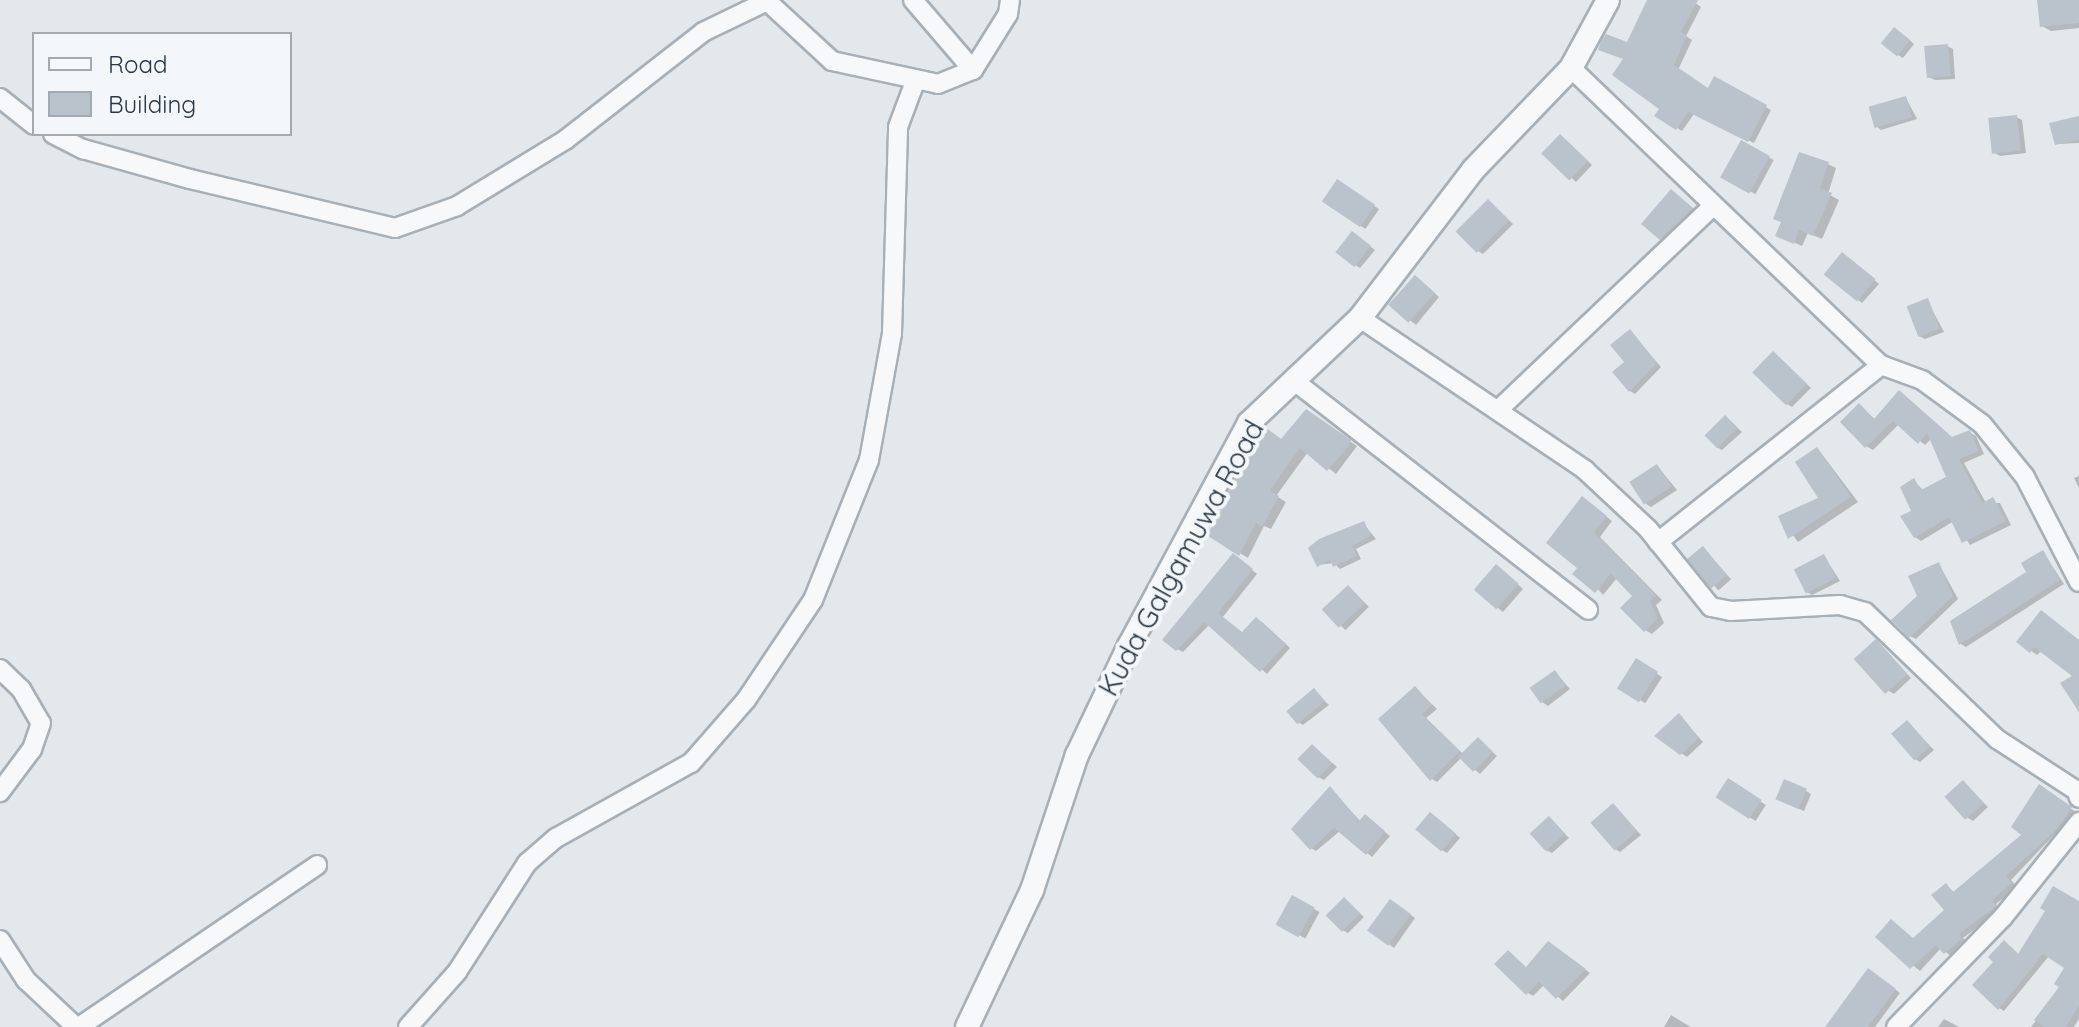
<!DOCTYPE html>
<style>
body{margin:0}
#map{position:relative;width:2079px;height:1027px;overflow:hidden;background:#e3e8ec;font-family:Quicksand,sans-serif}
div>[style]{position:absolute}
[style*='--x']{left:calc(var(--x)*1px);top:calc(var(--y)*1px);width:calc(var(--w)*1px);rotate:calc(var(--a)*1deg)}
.shadow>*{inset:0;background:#0003;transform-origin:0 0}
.building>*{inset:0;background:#bac2cb;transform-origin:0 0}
.roads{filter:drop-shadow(2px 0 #a7b0b7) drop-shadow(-2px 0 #a7b0b7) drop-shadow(0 2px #a7b0b7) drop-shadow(0 -2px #a7b0b7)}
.minor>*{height:18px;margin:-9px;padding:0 9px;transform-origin:9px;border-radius:9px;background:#f7f8fa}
.tertiary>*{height:22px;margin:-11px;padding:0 11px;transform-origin:11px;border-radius:11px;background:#f7f8fa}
span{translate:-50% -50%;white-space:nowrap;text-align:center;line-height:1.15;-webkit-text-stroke:8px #f4f7f9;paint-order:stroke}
.street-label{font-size:28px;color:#293846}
.legend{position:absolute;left:32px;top:32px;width:260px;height:104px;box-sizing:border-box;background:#f4f7f9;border:2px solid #a3abb1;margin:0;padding:10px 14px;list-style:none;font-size:24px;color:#293846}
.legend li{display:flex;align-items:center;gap:16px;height:40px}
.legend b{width:40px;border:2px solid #a3abb1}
</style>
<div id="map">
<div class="shadow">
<div style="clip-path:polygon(1652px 0,1691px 0,1701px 7px,1686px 36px,1692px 40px,1678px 70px,1709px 90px,1715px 78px,1771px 110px,1754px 143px,1694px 114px,1682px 131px,1657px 115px,1661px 109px,1626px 59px,1628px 44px)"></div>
<div style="clip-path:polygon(2039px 0,2079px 0,2079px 28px,2051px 31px,2042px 26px)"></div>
<div style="clip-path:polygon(1900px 32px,1914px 44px,1903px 58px,1898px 55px)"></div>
<div style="clip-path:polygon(1947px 46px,1953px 49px,1955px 79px,1935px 80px,1929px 77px)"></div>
<div style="clip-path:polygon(1906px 98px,1917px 119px,1881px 130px,1876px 126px)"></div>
<div style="clip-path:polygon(2016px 117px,2022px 120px,2026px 153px,2000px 156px,1995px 153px)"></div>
<div style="clip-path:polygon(2079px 118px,2079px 143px,2057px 144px)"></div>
<div style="clip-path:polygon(1566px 140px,1592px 165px,1576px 182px,1544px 153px)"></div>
<div style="left:1742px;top:143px;width:36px;height:39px;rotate:28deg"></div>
<div style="clip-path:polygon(1828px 164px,1836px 168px,1828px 194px,1839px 200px,1822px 239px,1808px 233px,1802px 246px,1786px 239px)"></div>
<div style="left:1343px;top:184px;width:44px;height:24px;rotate:35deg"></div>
<div style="clip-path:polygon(1677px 195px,1697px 212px,1667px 241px,1661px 238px)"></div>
<div style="clip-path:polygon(1488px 201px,1513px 224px,1483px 254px,1478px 251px)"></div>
<div style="clip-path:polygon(1358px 237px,1375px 250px,1360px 268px,1355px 265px)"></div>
<div style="clip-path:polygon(1848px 258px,1879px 284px,1862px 303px,1826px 274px)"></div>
<div style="clip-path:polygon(1421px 281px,1439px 297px,1416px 325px,1392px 306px)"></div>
<div style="clip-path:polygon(1927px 300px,1944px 332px,1925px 339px,1919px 336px)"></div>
<div style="clip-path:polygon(1630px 331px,1661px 367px,1635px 394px,1630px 391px,1627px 363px)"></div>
<div style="clip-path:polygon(1779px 357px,1811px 388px,1792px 407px,1787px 404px)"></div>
<div style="clip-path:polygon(1900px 393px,1953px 439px,1969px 432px,1976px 436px,1984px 454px,1964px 463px,1986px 503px,2000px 503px,2011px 525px,1970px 545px,1954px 521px,1921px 541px,1915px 537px,1914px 481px,1924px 491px,1949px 478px,1931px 439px,1925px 445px,1899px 424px,1873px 450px,1866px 446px,1859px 406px,1876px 420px)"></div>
<div style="clip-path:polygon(1314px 417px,1357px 446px,1336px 474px,1308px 452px,1276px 496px,1286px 502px,1271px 529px,1264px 526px,1248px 558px,1208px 534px,1282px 441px)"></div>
<div style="clip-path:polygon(1726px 417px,1742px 432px,1722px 450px,1717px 447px)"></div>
<div style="clip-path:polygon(1818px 449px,1858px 502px,1798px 542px,1780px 517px,1821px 498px)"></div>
<div style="clip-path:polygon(1658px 467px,1677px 490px,1651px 507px,1646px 504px)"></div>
<div style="clip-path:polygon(2079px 476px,2079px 488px,2074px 478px)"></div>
<div style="clip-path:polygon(1589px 503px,1612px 521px,1600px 537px,1662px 600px,1656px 605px,1664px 623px,1652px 634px,1645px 630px,1635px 596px,1617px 578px,1603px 595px,1580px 568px)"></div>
<div style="clip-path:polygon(1363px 523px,1376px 539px,1356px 549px,1361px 559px,1340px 569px,1334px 563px,1318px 565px)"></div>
<div style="left:1703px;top:548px;width:42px;height:17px;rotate:48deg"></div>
<div style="clip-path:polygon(2043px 552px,2064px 584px,1966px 647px,1961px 644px,1952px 622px,2029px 573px)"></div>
<div style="clip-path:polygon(1824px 556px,1840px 581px,1812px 595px,1807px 592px)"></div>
<div style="clip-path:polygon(1238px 559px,1257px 574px,1222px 618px,1243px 634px,1262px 622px,1290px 648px,1267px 674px,1210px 624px,1183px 652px,1177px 649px)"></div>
<div style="clip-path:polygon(1939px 564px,1958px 599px,1916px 639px,1910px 636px)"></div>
<div style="clip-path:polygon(1502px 570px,1523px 589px,1503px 612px,1498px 608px)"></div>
<div style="left:1349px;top:587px;width:28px;height:33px;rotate:45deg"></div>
<div style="clip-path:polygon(2079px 640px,2079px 712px,2063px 684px,2075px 676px,2042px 650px,2037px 655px,2019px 642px)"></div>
<div style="clip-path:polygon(1876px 641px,1911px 678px,1894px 694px,1889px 691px)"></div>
<div style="left:1637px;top:661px;width:30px;height:31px;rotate:33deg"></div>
<div style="clip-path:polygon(1556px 673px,1570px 689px,1548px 706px,1542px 702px)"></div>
<div style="clip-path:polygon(1415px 688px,1437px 709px,1426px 718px,1463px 754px,1478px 739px,1497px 756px,1480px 774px,1461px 758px,1437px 782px,1432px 779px)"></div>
<div style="clip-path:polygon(1314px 691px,1329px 705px,1303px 725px,1298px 722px)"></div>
<div style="clip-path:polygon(1679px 715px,1703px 742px,1687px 757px,1681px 753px)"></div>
<div style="clip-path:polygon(1907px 722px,1934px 750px,1920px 762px,1915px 759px)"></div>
<div style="clip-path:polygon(1313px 746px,1337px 767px,1324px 780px,1318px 777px)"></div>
<div style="left:1729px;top:781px;width:44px;height:19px;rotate:33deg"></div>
<div style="clip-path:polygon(1963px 782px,1988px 807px,1973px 821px,1968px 818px)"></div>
<div style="clip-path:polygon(1331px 789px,1361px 822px,1370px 820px,1390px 836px,1372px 857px,1340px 831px,1316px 851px,1311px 848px)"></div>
<div style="clip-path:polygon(2044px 790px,2076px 812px,2011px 880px,2017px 887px,1996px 904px,2000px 910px,1963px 938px,1966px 941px,1951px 956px,1941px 948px,1920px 971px,1878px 937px,1914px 940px,1946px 911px,1946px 886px,1955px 893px,2024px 835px)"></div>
<div style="clip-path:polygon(1806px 791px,1811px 794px,1804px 811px,1783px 802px)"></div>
<div style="clip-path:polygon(1613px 806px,1641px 835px,1620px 852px,1615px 849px)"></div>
<div style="clip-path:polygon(1436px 817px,1460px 838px,1447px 853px,1442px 850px)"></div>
<div style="clip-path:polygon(1550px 818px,1569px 838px,1552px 853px,1546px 850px)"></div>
<div style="left:1293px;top:898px;width:30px;height:30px;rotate:28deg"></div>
<div style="clip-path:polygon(1344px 899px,1364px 917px,1348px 933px,1342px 930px)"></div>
<div style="clip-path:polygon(2079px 903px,2079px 1019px,2074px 1027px,2031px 1027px,2062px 987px,2067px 967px,2049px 956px,2004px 1011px,1999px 1008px,2010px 946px,2019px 955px)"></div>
<div style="clip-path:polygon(1396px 905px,1415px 918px,1394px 948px,1370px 930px)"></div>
<div style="clip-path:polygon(1554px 946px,1590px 973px,1563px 1001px,1544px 985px,1533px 996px,1528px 993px,1527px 969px)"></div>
<div style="clip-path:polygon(1874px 974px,1900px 993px,1875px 1027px,1829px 1027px)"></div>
<div style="clip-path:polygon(1671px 1015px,1689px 1026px,1691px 1027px,1664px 1027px)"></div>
<div style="clip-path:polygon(1944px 1019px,1959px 1027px,1938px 1027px)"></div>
</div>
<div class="building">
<div style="clip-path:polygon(1647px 0,1698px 0,1681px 32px,1687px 35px,1674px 65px,1708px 88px,1714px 76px,1767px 105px,1748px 142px,1688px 112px,1676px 130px,1654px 116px,1659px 109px,1612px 75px,1623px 59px,1598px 50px,1601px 41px,1606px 34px,1627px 42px)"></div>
<div style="clip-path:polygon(2037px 0,2079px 0,2079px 23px,2040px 27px)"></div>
<div style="left:1894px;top:27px;width:21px;height:21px;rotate:39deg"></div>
<div style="left:1948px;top:44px;width:32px;height:24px;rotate:85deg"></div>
<div style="left:1906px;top:96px;width:22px;height:39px;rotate:74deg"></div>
<div style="left:2017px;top:115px;width:36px;height:29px;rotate:84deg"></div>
<div style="clip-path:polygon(2079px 116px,2079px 140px,2055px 145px,2049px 123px)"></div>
<div style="left:1560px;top:134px;width:39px;height:27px;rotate:44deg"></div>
<div style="left:1741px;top:140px;width:33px;height:43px;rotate:29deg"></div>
<div style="clip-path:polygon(1799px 152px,1829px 162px,1820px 188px,1832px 193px,1813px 236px,1799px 230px,1794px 244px,1775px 236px,1781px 222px,1773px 219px)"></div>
<div style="left:1337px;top:179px;width:46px;height:27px;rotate:34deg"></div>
<div style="clip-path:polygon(1671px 189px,1693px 208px,1660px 240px,1641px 224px)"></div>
<div style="left:1488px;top:199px;width:30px;height:46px;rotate:45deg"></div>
<div style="left:1352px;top:231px;width:24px;height:27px;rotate:38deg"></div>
<div style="left:1842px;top:252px;width:43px;height:29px;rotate:39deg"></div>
<div style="left:1415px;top:275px;width:27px;height:40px;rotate:42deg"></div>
<div style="left:1928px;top:298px;width:33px;height:23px;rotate:69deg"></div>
<div style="clip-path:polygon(1630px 329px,1657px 363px,1629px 392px,1612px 372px,1624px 362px,1610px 345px)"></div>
<div style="left:1773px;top:351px;width:47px;height:30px;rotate:44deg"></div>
<div style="clip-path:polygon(1899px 390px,1952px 437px,1970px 430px,1979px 451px,1959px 459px,1982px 503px,1993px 497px,2006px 521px,1962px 543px,1949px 517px,1914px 538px,1900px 516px,1911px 511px,1900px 487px,1914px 478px,1921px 490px,1946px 477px,1927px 433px,1918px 444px,1893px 421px,1865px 448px,1840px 422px,1859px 403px,1874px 419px)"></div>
<div style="clip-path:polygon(1306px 409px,1351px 440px,1348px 447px,1327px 471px,1300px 448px,1270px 490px,1279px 496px,1262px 527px,1256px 523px,1239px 556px,1205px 534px,1260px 432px,1265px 427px,1281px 439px)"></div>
<div style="left:1725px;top:415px;width:18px;height:29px;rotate:45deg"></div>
<div style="clip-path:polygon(1817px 447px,1851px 497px,1788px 539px,1778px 516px,1818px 498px,1795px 462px)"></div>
<div style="left:1657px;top:464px;width:27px;height:33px;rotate:57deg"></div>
<div style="clip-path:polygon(1582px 496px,1607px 516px,1594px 532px,1656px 595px,1650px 601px,1658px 618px,1644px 632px,1620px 608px,1632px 596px,1611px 574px,1595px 593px,1572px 574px,1577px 568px,1546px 543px)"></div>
<div style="clip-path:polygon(1364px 521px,1371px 536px,1352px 546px,1357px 556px,1333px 567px,1330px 560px,1317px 567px,1308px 548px,1319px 539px)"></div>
<div style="left:1703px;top:546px;width:38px;height:21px;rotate:51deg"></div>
<div style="clip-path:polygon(2043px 550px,2060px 580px,1959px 645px,1950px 621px,2026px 572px,2021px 563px)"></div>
<div style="clip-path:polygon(1233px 553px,1253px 569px,1218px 613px,1242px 632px,1256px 617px,1286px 644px,1260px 672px,1204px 622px,1176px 651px,1162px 640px)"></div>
<div style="left:1824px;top:554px;width:27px;height:34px;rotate:63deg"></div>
<div style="clip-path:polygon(1939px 562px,1953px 596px,1909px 638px,1891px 620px,1917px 596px,1908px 576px)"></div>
<div style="left:1496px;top:564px;width:30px;height:34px;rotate:41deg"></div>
<div style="left:1348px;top:585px;width:25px;height:36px;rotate:47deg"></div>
<div style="clip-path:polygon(2041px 610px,2079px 640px,2079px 712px,2060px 683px,2072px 676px,2034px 647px,2030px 653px,2016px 642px)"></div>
<div style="left:1876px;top:639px;width:47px;height:30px;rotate:48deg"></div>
<div style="left:1636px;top:658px;width:26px;height:36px;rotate:32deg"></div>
<div style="left:1555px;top:670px;width:19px;height:31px;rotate:55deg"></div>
<div style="clip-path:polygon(1415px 686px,1432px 705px,1422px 714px,1460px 751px,1430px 781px,1378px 719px)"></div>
<div style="left:1314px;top:688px;width:17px;height:36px;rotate:50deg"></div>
<div style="clip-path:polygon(1679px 713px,1699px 738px,1680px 755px,1654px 736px)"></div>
<div style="left:1907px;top:720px;width:35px;height:21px;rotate:49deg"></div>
<div style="left:1478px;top:737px;width:21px;height:28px;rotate:45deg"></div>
<div style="left:1312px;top:744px;width:28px;height:21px;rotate:44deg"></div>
<div style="left:1728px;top:778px;width:40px;height:23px;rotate:33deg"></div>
<div style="left:1784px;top:779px;width:25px;height:22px;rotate:23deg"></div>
<div style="left:1963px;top:780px;width:31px;height:25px;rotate:48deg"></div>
<div style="clip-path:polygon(2039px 784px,2072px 807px,2057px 829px,2006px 876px,2012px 883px,1992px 900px,1996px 906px,1959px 934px,1962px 938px,1944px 954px,1936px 945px,1910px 969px,1875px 937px,1891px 919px,1913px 938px,1944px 910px,1931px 895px,1946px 883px,1953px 892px,2021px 835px,2011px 827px)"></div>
<div style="clip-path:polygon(1330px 786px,1359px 821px,1365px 814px,1385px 831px,1366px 855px,1334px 828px,1310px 850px,1291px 829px)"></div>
<div style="left:1613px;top:803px;width:37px;height:30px;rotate:49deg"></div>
<div style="left:1430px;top:812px;width:34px;height:23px;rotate:40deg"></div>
<div style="left:1549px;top:816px;width:24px;height:26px;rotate:48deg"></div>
<div style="clip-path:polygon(2053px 886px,2079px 901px,2079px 1006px,2066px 1027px,2044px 1027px,2034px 1020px,2059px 987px,2054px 984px,2064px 968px,2043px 954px,1998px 1010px,1972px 985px,1993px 962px,1988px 957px,2004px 940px,2018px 954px,2045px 911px,2040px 908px)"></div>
<div style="left:1292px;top:895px;width:26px;height:34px;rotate:29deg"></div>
<div style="left:1344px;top:897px;width:23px;height:26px;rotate:45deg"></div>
<div style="left:1390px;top:899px;width:26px;height:39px;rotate:36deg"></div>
<div style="clip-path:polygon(1548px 941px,1586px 969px,1556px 999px,1539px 982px,1526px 995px,1494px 964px,1508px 950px,1526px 967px)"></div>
<div style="clip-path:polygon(1868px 968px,1896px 989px,1868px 1027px,1825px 1027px)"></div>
</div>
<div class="roads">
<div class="minor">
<div style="--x:913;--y:0;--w:92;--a:49.4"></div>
<div style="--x:1571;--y:68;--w:429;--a:43.8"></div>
<div style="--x:1881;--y:365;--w:44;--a:20.1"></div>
<div style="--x:1922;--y:380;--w:74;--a:36.3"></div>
<div style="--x:1982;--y:424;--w:68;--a:50.9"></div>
<div style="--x:2025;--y:477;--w:118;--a:62.8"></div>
<div style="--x:0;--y:98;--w:43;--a:38.5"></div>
<div style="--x:53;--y:134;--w:34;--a:27"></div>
<div style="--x:83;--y:149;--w:111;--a:15.7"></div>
<div style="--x:190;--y:179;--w:211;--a:13.4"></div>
<div style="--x:395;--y:228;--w:66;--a:-19.5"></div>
<div style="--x:457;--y:206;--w:127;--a:-31.4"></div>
<div style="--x:565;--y:140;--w:175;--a:-38"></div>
<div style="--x:703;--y:32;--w:71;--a:-25.8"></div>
<div style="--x:767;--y:1;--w:88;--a:42.7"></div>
<div style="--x:832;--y:61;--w:108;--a:12.2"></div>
<div style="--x:938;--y:84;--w:38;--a:-22"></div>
<div style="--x:973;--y:70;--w:66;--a:-58"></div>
<div style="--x:1008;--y:14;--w:14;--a:-82"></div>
<div style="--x:1360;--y:318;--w:272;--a:34"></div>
<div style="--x:1585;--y:470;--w:86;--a:43.1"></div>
<div style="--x:1648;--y:529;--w:100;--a:51.1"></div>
<div style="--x:1711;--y:607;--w:20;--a:11"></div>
<div style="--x:1731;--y:611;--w:109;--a:-3.2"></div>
<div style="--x:1840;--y:605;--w:26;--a:16"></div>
<div style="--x:1865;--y:612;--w:183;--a:43.9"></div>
<div style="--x:1997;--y:739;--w:95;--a:33"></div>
<div style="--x:2077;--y:791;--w:7;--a:74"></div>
<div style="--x:1293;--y:380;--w:374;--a:37.9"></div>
<div style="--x:1498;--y:410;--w:296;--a:-43.5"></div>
<div style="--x:1658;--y:542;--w:285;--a:-38.4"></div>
<div style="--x:0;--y:669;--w:29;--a:44"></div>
<div style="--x:21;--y:689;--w:39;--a:60"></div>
<div style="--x:41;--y:723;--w:28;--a:109"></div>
<div style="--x:32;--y:749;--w:54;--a:126.7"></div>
<div style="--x:0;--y:940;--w:48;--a:57"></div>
<div style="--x:26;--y:980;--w:69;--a:43.2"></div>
<div style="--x:79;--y:1027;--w:288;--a:-34.2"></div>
<div style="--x:408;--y:1027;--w:74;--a:-48.3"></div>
<div style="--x:457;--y:972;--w:130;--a:-57.3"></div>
<div style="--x:527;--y:863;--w:38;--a:-41"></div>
<div style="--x:556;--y:838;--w:154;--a:-29.1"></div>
<div style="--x:691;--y:763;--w:84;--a:-48.9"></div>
<div style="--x:746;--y:700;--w:120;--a:-56.2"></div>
<div style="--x:813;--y:600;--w:151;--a:-68.2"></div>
<div style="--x:869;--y:460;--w:129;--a:-79.7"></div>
<div style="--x:892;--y:333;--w:206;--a:-88.3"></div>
<div style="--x:898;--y:127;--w:51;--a:-69.4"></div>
<div style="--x:1896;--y:1027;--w:153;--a:-45.8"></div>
<div style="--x:2003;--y:917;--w:122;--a:-51.3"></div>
</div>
<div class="tertiary">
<div style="--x:967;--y:1027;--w:152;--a:-64.6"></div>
<div style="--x:1032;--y:890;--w:142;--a:-71.6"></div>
<div style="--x:1077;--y:755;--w:121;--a:-64.5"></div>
<div style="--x:1129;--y:646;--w:253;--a:-61.7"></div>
<div style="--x:1249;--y:423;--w:153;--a:-43.4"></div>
<div style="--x:1360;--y:318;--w:186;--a:-52.6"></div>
<div style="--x:1473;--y:170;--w:141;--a:-46.1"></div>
<div style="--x:1571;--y:68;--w:77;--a:-61.4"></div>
</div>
</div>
<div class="street-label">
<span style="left:1181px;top:558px;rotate:-61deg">Kuda Galgamuwa Road</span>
</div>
<ul class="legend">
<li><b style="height:10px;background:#f7f8fa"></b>Road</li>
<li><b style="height:22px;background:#bac2cb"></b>Building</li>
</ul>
</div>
